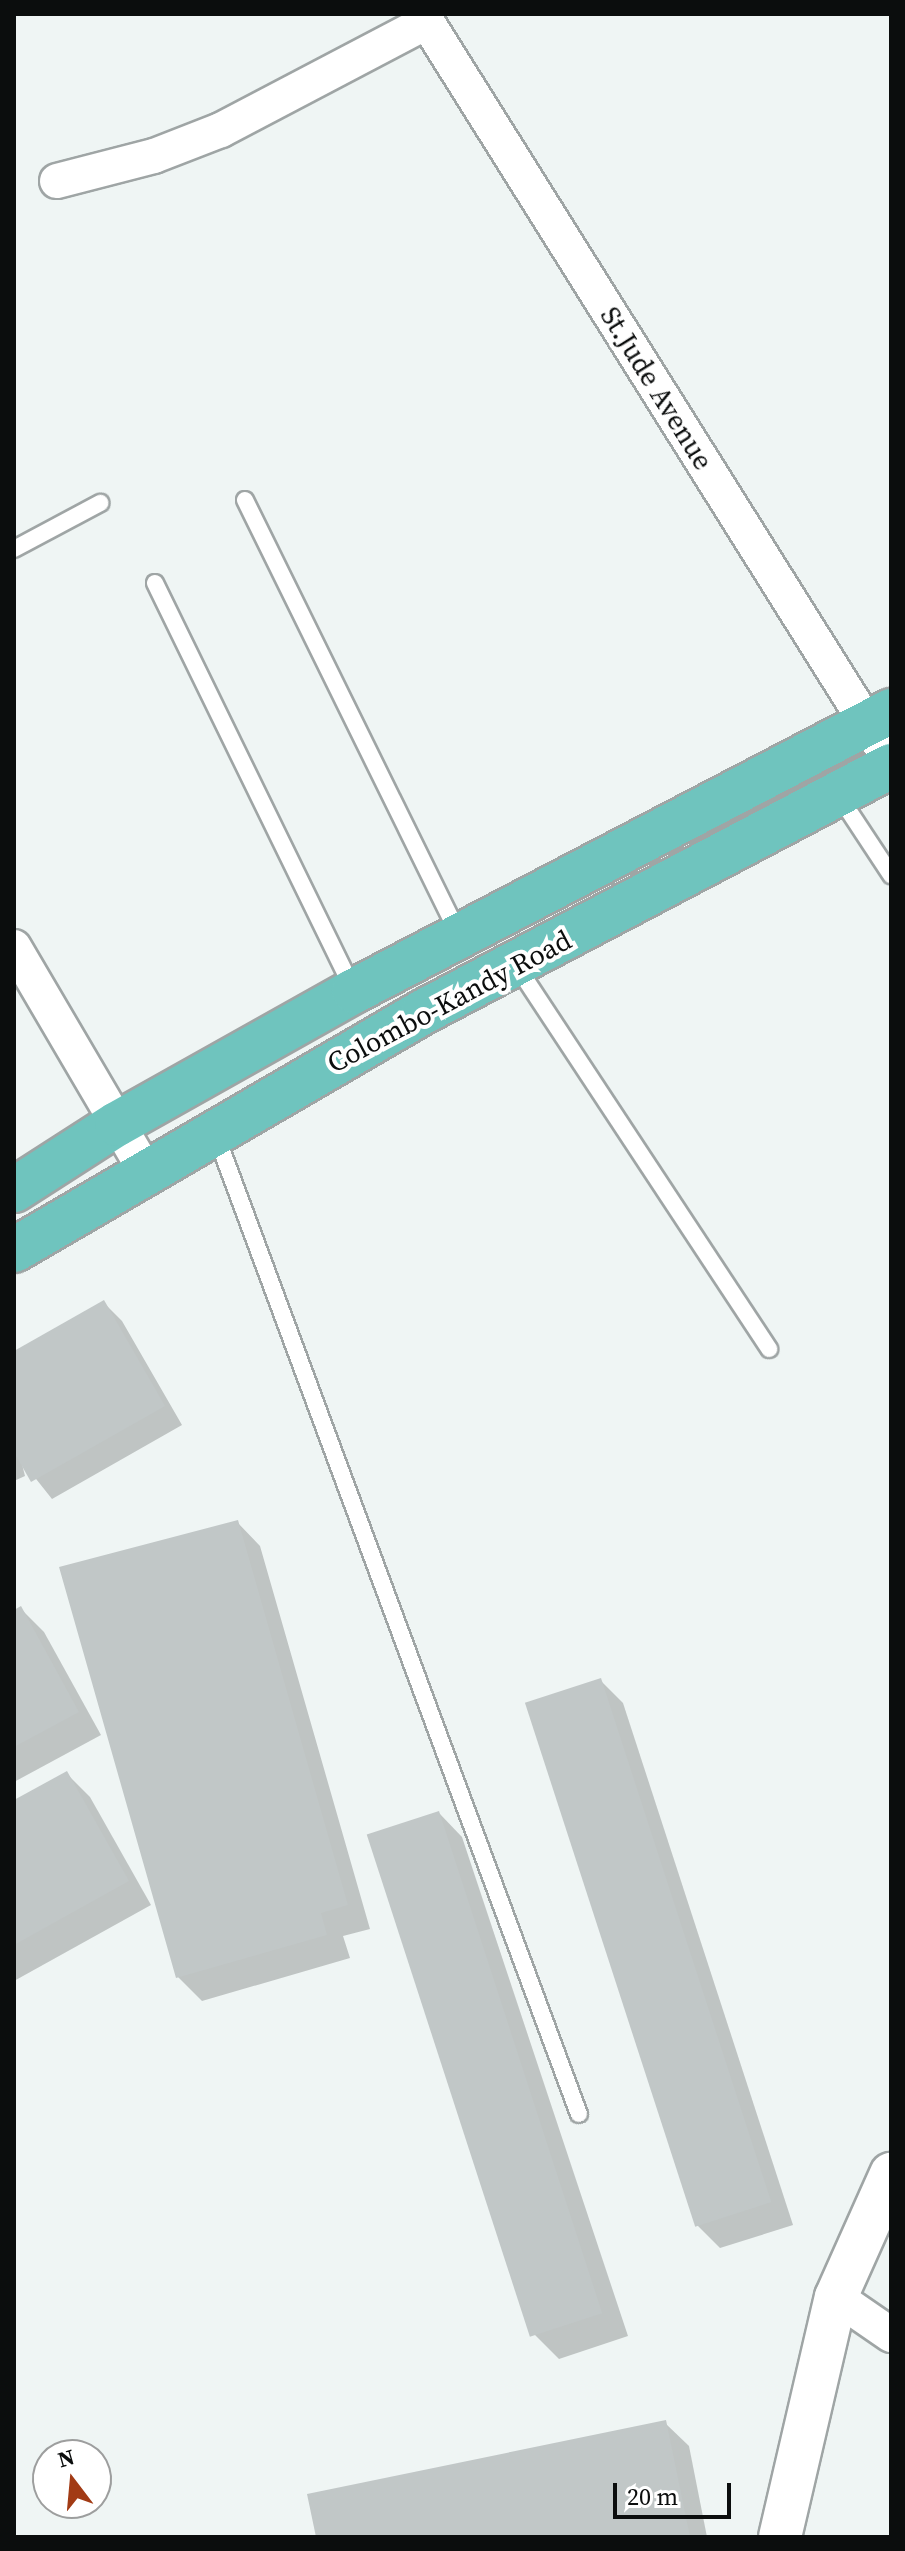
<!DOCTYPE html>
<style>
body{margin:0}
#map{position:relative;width:905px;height:2551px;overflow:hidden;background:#eff5f4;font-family:"Source Serif 4",serif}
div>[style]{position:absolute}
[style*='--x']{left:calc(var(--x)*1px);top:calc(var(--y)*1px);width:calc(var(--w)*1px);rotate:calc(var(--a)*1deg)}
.shadow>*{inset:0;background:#0003}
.building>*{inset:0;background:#c1c7c7;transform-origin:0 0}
.roads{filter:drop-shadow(2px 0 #9fa5a5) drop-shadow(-2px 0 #9fa5a5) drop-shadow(0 2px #9fa5a5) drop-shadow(0 -2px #9fa5a5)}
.service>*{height:16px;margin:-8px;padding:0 8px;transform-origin:8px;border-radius:8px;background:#fff}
.minor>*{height:34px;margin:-17px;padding:0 17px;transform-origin:17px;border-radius:17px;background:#fff}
.tertiary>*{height:42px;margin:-21px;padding:0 21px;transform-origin:21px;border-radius:21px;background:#fff}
.trunk>*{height:44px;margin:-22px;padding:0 22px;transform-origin:22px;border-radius:22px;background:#6fc4be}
span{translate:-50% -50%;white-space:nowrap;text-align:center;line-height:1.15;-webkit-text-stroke:8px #fff;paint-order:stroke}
.street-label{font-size:28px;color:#0b0d0d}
.frame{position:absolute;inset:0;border:16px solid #0b0d0d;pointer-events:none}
.north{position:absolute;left:32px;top:2439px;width:80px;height:80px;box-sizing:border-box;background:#fff;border:2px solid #9d9e9e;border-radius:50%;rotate:344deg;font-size:22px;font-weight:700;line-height:32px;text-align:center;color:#0b0d0d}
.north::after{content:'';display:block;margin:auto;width:28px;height:36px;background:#a23b15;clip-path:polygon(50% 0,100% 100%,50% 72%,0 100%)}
.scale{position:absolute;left:613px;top:2483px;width:118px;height:36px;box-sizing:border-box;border:4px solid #0b0d0d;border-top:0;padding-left:10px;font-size:24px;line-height:28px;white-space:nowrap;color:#0b0d0d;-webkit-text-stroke:6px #fff;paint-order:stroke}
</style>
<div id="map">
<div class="shadow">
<div style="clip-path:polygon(103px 1302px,122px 1321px,182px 1425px,52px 1499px,21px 1460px,25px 1476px,14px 1481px,14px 1354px)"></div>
<div style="clip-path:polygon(237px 1522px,260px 1546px,370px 1929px,343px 1936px,350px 1958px,202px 2001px,178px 1977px,61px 1569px)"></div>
<div style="clip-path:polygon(21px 1609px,44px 1632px,101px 1735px,14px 1782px,14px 1612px)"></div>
<div style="clip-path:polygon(600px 1680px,623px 1703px,793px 2225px,720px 2248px,697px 2225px)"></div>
<div style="clip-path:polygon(66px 1773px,90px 1797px,151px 1905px,14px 1981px,14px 1802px)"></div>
<div style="clip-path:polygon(439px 1813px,462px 1837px,628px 2336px,559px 2359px,535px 2335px)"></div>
<div style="clip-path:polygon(665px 2423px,689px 2446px,707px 2537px,317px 2537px)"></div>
</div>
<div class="building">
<div style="clip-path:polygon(104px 1300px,165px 1406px,31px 1482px,14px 1452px,14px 1351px)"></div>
<div style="clip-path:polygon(238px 1520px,348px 1905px,321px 1913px,327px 1935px,176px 1978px,59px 1567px)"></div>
<div style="clip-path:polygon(21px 1606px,79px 1712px,14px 1747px,14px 1610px)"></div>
<div style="left:601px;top:1678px;width:551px;height:80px;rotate:72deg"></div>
<div style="clip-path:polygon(67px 1771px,129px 1881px,14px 1945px,14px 1800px)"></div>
<div style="left:439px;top:1811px;width:528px;height:76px;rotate:72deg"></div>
<div style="clip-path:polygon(666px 2420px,690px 2537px,316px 2537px,307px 2494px)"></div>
</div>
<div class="roads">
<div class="service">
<div style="--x:245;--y:500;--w:483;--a:63.8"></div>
<div style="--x:14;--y:549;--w:98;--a:-28.1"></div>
<div style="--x:155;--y:583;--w:454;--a:64"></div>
<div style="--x:839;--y:796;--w:95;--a:56.6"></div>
<div style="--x:516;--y:965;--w:460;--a:56.6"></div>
<div style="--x:216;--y:1135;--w:1044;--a:69.66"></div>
</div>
<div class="minor">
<div style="--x:422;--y:14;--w:883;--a:57.91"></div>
<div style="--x:57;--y:181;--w:100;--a:-14.5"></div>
<div style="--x:154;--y:156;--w:72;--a:-21.2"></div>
<div style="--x:221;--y:130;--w:233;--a:-27.7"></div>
<div style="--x:14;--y:947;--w:259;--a:59.6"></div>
<div style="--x:836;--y:2297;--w:67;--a:34.6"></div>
</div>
<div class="tertiary">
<div style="--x:780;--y:2537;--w:246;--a:-76.9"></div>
<div style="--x:836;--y:2297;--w:135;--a:-65.9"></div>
</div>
<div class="trunk">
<div style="--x:14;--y:1190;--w:122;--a:-32.7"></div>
<div style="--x:117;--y:1124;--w:272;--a:-29.3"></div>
<div style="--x:354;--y:991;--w:606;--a:-27.54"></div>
<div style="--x:14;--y:1250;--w:473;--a:-30.2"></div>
<div style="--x:423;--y:1012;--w:529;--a:-27.73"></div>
</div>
</div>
<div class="street-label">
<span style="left:657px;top:388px;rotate:58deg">St.Jude Avenue</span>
<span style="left:449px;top:1001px;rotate:-28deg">Colombo-Kandy Road</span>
</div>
<div class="frame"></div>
<div class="north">N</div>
<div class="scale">20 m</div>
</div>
